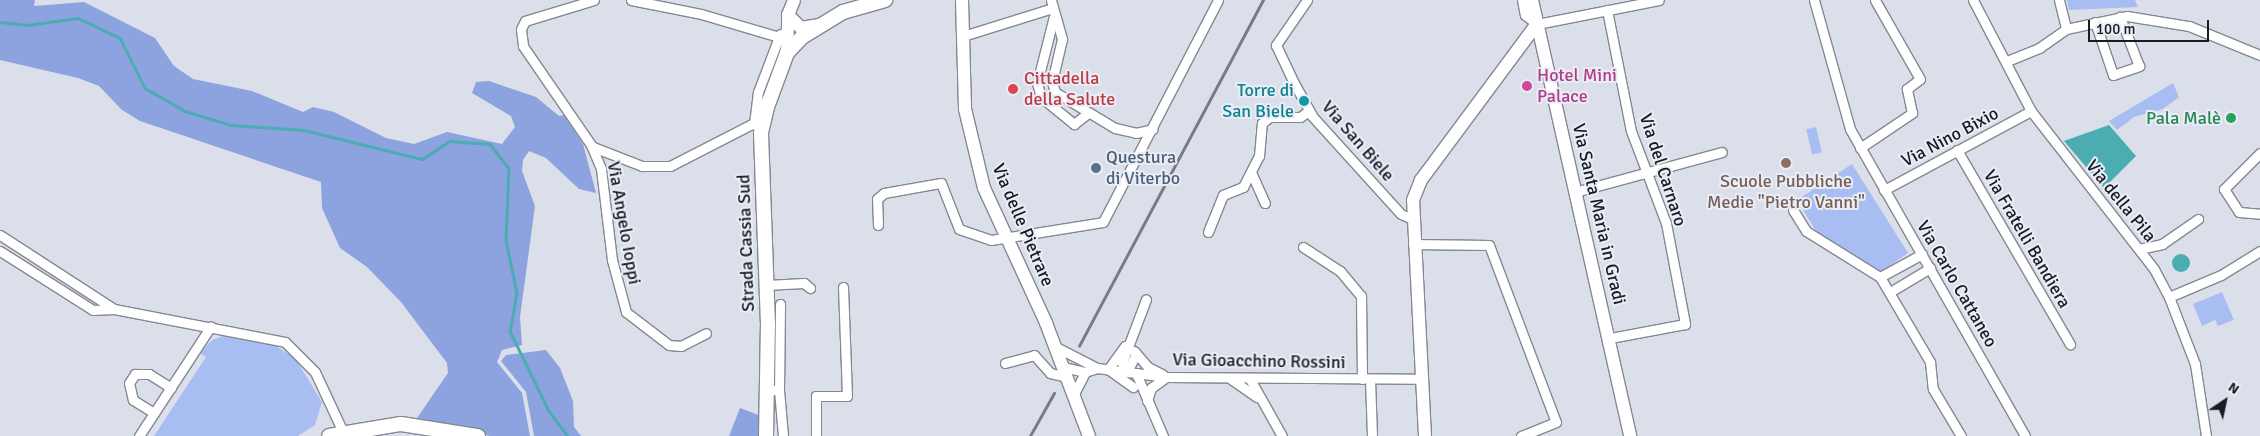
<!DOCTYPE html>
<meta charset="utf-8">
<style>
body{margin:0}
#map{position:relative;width:2260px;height:436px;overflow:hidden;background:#dbdfea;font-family:Signika,sans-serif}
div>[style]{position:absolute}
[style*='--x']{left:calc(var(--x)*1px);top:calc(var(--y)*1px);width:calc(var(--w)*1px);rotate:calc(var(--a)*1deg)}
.green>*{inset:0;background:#a8bdf2;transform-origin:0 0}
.forest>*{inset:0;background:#8ca3df}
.water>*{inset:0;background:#4bacb1}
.round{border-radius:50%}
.stream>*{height:2.5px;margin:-1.25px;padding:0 1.25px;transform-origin:1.25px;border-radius:1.25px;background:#4bacb1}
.roads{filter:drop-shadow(1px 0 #848891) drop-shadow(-1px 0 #848891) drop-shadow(0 1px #848891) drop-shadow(0 -1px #848891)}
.street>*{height:9px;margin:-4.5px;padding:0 4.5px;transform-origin:4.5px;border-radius:4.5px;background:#fff}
.secondary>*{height:12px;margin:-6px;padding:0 6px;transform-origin:6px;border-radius:6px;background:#fff}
.primary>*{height:14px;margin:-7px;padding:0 7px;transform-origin:7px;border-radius:7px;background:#fff}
.rail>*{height:2.5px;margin:-1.25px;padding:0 1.25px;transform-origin:1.25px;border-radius:1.25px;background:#787b83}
.dots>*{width:14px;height:14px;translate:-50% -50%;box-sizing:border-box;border:2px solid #e8edf7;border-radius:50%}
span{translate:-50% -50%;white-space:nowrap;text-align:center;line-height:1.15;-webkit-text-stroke:4px #e8edf7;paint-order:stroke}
.hotel-label{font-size:18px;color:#b23c85}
.left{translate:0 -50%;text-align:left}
.health-label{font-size:18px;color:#be3a42}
.culture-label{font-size:18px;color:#0d838f}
.right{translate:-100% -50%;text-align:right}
.leisure-label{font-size:18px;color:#27864d}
.street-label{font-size:18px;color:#191b1f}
.service-label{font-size:18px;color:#4e5e75}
.education-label{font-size:18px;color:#785e54}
.north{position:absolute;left:2200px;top:376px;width:50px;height:50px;-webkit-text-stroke:4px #e8edf7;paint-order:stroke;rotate:34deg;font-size:14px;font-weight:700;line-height:20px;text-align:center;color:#191b1f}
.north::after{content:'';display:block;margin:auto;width:18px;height:22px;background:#191b1f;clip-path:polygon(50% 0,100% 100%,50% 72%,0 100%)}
.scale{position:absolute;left:2088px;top:20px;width:121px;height:22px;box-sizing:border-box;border:2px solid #191b1f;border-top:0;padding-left:6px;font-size:15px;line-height:18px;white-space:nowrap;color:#191b1f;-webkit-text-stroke:4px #e8edf7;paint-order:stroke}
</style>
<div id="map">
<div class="green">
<div style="clip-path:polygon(2067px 0,2135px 0,2138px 7px,2069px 10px)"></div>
<div style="clip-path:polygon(2173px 83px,2179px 97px,2163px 109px,2134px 117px,2117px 130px,2109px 121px)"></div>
<div style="left:1816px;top:127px;width:26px;height:10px;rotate:77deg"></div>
<div style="clip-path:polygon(1852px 164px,1908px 253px,1881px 272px,1816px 231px,1797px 200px)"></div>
<div style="clip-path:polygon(2222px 292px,2234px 320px,2218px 326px,2215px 320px,2202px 326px,2193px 304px)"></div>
<div style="clip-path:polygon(226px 335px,271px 343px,295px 358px,322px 402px,315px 425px,298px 436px,154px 436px,206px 357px,200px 353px,212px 340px)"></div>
</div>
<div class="forest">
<div style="clip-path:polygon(0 0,35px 0,34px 6px,84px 2px,155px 38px,174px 66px,193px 79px,252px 91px,303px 112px,313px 107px,334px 112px,386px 138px,414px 144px,447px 132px,502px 144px,515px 127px,511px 116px,472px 93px,476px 82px,489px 81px,536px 97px,559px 116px,564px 115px,583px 144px,596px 193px,579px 189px,546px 158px,529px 151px,523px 160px,522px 171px,535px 206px,520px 317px,522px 345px,502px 350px,497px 362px,522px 393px,530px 436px,490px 436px,417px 418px,448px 373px,447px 363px,401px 302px,367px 267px,340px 248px,322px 208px,321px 182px,140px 121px,122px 110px,99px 86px,78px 78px,0 60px)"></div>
<div style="clip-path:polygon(546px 350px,560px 368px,573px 401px,574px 427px,581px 436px,534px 436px,526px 392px,501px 361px,506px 355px)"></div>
<div style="clip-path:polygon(740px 408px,761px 416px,760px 436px,729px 436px)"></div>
</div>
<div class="water">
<div style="clip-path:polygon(2109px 125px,2136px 156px,2104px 188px,2064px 141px)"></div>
<div class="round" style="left:2172px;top:254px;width:18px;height:18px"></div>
</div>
<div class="stream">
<div style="--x:0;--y:22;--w:27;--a:6"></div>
<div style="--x:27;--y:25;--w:51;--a:-7.8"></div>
<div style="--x:78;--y:18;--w:47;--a:25.5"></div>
<div style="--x:120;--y:38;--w:56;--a:63.4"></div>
<div style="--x:145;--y:88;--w:46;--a:29.9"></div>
<div style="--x:185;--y:111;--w:48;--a:16.9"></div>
<div style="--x:231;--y:125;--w:73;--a:3.9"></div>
<div style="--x:304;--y:130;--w:122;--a:13.8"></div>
<div style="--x:422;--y:159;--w:33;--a:-33"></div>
<div style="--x:450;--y:141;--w:40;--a:4.3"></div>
<div style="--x:490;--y:144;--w:31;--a:52"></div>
<div style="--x:509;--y:168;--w:72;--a:92.4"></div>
<div style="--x:506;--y:240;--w:54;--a:78.3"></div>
<div style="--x:517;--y:293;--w:39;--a:100"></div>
<div style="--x:510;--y:331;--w:89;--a:64"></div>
<div style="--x:549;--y:411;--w:31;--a:53"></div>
</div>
<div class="roads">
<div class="street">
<div style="--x:594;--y:0;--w:72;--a:163.1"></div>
<div style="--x:525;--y:21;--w:9;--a:117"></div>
<div style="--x:521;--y:29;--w:17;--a:83"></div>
<div style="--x:523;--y:46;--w:120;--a:55.5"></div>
<div style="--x:591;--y:145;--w:26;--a:67"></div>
<div style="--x:601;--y:169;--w:92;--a:83.1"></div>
<div style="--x:612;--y:260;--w:54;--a:74.9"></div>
<div style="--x:626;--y:312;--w:54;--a:37.5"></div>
<div style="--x:669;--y:345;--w:12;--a:5"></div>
<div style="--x:681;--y:346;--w:28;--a:-27"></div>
<div style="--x:631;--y:0;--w:71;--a:11.3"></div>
<div style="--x:701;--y:14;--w:81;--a:16.4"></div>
<div style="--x:1051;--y:0;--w:41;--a:74.2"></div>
<div style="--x:1062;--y:39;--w:44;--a:103.1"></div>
<div style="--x:1052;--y:82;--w:10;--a:73"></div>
<div style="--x:1055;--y:92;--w:70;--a:31"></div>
<div style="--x:1115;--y:128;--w:22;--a:13"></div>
<div style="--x:1136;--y:133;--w:17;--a:-13"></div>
<div style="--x:1307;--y:0;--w:55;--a:124.6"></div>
<div style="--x:1276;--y:45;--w:42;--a:64.7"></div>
<div style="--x:1294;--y:83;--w:38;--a:61"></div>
<div style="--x:1312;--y:116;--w:132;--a:47.8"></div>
<div style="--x:1401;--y:214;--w:12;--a:24"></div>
<div style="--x:1522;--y:0;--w:15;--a:79"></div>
<div style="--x:1525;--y:15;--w:15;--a:37"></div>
<div style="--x:1537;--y:24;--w:124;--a:-11.1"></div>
<div style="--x:1814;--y:0;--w:134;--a:74.4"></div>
<div style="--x:1850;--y:129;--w:353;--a:60.3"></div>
<div style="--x:1973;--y:0;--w:125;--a:62.4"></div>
<div style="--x:2031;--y:111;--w:200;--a:52.1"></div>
<div style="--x:2154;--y:269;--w:32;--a:62"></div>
<div style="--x:2169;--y:297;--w:72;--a:68.8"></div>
<div style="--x:2195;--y:364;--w:73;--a:81.3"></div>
<div style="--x:2059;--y:0;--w:30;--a:76"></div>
<div style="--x:1607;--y:10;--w:123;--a:78.8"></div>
<div style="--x:1631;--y:131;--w:98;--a:69.2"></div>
<div style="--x:1666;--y:223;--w:103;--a:79.3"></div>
<div style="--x:1685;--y:324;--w:76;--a:169.4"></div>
<div style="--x:1054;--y:16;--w:69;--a:104.2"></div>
<div style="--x:1037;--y:83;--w:15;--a:74"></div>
<div style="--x:1041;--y:97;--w:43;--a:39.3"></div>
<div style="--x:1074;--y:124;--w:18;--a:-38"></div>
<div style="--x:2095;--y:22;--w:56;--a:71.2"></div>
<div style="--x:2113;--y:75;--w:28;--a:-19"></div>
<div style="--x:2139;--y:66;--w:53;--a:-111.2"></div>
<div style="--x:963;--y:36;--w:94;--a:-17.3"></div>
<div style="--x:2007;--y:61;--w:35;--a:-22"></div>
<div style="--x:2039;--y:48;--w:33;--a:-35"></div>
<div style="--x:2066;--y:29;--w:62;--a:-12"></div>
<div style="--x:2127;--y:16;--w:63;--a:9.2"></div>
<div style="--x:2189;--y:26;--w:77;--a:22.2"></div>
<div style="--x:754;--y:124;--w:32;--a:-83"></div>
<div style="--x:758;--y:92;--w:62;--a:-69.2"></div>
<div style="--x:593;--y:147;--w:53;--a:21.2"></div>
<div style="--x:642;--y:166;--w:28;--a:0"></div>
<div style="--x:670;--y:166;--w:92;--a:-27.1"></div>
<div style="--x:752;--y:124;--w:10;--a:11"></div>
<div style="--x:1860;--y:148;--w:63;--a:-33.9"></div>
<div style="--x:1912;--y:113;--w:25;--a:-102"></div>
<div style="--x:1907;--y:89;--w:16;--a:-38"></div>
<div style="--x:1920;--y:79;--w:91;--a:-119.7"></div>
<div style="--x:1957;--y:150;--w:225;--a:59.8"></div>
<div style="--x:2260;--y:153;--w:51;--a:135"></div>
<div style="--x:2224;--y:189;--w:27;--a:57"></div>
<div style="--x:2239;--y:212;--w:21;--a:5"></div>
<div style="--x:1251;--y:172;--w:34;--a:66"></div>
<div style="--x:1884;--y:190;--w:167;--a:-28.3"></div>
<div style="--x:1575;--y:192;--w:152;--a:-15.2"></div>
<div style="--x:1793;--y:210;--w:25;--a:58"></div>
<div style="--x:1806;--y:231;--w:87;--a:31.9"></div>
<div style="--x:1880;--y:277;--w:99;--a:59.5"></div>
<div style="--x:1930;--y:362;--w:27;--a:84"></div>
<div style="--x:1933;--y:389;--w:55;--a:59.2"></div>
<div style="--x:878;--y:225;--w:26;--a:-92"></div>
<div style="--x:877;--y:199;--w:9;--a:-41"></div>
<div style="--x:884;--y:193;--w:58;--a:-10"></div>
<div style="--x:941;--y:183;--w:49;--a:68.6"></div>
<div style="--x:959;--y:229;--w:34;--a:19"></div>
<div style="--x:991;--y:240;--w:113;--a:-9.1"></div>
<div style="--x:1103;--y:222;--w:250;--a:-62.6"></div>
<div style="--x:1208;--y:232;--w:40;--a:-68"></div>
<div style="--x:1223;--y:195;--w:22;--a:-22"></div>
<div style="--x:1243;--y:187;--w:35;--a:-63"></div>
<div style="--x:1259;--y:156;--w:33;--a:-85"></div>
<div style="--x:1262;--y:123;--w:10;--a:-37"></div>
<div style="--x:1270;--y:117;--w:30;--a:0"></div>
<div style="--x:1300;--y:117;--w:11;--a:-34"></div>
<div style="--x:0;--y:235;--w:136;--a:33"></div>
<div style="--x:114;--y:309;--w:174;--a:10.9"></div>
<div style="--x:285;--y:342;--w:42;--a:45"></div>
<div style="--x:315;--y:372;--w:64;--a:65"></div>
<div style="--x:1413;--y:244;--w:76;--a:0.8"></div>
<div style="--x:1489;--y:245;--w:189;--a:69.3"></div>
<div style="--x:1556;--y:422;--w:38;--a:158"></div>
<div style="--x:1303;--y:247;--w:44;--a:33"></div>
<div style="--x:1340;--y:271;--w:33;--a:50"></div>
<div style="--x:1361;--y:296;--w:83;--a:89.3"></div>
<div style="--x:2139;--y:249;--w:24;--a:-12"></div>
<div style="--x:2162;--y:244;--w:44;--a:-34.8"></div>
<div style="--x:0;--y:251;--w:110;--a:32.4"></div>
<div style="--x:93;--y:310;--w:21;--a:-3"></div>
<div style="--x:1880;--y:277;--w:48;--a:-28.7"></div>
<div style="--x:766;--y:285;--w:38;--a:-3"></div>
<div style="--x:804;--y:283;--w:8;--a:40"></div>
<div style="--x:1890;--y:292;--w:47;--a:-31"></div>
<div style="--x:2169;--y:297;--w:56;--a:-22.9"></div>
<div style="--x:2221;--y:275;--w:46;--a:-31.6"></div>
<div style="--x:1125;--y:346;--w:29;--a:126"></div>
<div style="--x:1108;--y:369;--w:31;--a:36"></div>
<div style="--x:1056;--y:347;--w:46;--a:27.1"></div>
<div style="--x:1097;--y:368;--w:70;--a:7.4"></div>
<div style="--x:1166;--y:377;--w:256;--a:0.4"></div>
<div style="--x:1134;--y:351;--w:21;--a:49"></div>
<div style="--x:1148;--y:367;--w:16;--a:27"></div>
<div style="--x:1136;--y:354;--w:20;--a:117"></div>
<div style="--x:1127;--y:372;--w:10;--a:-119"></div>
<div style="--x:1122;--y:363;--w:68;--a:-69.4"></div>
<div style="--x:1005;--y:363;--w:30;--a:-15"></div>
<div style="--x:1034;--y:355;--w:24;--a:48"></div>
<div style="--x:1050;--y:373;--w:17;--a:13"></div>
<div style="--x:1063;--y:367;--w:23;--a:13"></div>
<div style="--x:1136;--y:373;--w:69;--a:66.8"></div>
<div style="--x:1231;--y:379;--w:32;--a:35"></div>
<div style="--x:1250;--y:379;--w:65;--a:60.7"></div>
<div style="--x:1370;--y:379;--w:57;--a:88"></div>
<div style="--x:773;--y:390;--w:6;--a:0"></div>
<div style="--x:779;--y:390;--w:46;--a:85"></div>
<div style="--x:779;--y:390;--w:86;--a:-89.3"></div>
<div style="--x:1074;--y:394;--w:25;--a:-63"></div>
<div style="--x:1085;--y:372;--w:13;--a:-18"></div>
<div style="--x:1147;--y:401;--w:14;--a:-73"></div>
<div style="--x:1151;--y:388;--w:19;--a:-36"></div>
<div style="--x:154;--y:413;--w:25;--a:-148"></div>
<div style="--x:133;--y:400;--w:17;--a:-103"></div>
<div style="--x:129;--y:383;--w:11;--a:-56"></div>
<div style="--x:135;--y:374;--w:14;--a:0"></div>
<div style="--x:149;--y:374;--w:26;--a:32"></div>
<div style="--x:139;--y:436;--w:131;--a:-56.8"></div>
<div style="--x:816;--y:436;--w:40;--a:-90"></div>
<div style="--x:816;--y:396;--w:31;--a:0"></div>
<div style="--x:847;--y:396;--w:109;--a:-92.1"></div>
</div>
<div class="secondary">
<div style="--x:962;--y:0;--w:109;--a:88.4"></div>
<div style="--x:965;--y:109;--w:81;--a:76.5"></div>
<div style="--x:984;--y:188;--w:149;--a:65.3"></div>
<div style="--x:1046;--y:323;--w:121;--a:69.2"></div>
<div style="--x:1532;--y:0;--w:447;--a:77.3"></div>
<div style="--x:788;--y:15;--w:18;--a:45"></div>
<div style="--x:801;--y:28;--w:17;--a:-10"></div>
<div style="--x:787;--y:53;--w:38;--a:-88"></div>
<div style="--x:788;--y:15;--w:16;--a:-68"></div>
<div style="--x:1425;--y:436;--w:236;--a:-92.9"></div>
<div style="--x:1413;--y:200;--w:22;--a:-68"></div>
<div style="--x:1421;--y:180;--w:194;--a:-53.4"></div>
</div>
<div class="primary">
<div style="--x:329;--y:436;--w:73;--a:-9.5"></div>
<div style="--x:401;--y:424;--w:78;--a:8.9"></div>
<div style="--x:766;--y:436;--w:111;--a:-89"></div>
<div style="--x:768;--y:325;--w:192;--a:-92.1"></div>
<div style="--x:761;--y:133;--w:27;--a:-77"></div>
<div style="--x:767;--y:107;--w:58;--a:-69.7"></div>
<div style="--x:787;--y:53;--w:22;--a:-47"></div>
<div style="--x:802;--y:37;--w:48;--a:-31.4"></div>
<div style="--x:843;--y:12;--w:44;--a:-15.9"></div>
</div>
</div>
<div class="rail">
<div style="--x:1079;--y:346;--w:392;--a:-62"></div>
<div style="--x:1030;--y:436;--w:49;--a:-60.8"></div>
</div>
<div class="dots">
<div style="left:1527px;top:86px;background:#d1479c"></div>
<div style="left:1013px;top:89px;background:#e0444e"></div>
<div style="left:1304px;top:101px;background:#0f9aa8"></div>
<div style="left:2231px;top:118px;background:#2e9e5b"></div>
<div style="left:1786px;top:163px;background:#8d6e63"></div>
<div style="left:1096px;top:168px;background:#5c6f8a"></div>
</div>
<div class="hotel-label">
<span class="left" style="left:1537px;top:86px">Hotel Mini<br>Palace</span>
</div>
<div class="health-label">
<span class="left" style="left:1024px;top:89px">Cittadella<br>della Salute</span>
</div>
<div class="culture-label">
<span class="right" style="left:1294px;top:101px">Torre di<br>San Biele</span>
</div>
<div class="leisure-label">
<span class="right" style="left:2221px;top:118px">Pala Malè</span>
</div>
<div class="street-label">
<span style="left:1950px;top:137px;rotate:-28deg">Via Nino Bixio</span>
<span style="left:1358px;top:141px;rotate:49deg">Via San Biele</span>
<span style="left:1663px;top:170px;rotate:72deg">Via del Carnaro</span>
<span style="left:2121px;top:201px;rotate:51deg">Via della Pila</span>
<span style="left:1599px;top:214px;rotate:77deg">Via Santa Maria in Gradi</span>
<span style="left:624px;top:223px;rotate:80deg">Via Angelo Ioppi</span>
<span style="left:1023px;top:225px;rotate:67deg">Via delle Pietrare</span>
<span style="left:2027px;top:239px;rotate:60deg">Via Fratelli Bandiera</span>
<span style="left:746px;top:243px;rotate:-92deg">Strada Cassia Sud</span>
<span style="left:1957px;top:284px;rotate:60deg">Via Carlo Cattaneo</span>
<span style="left:1259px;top:361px;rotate:1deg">Via Gioacchino Rossini</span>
</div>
<div class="service-label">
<span class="left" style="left:1106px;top:168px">Questura<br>di Viterbo</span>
</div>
<div class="education-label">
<span style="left:1786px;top:192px">Scuole Pubbliche<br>Medie "Pietro Vanni"</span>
</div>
<div class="north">N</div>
<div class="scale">100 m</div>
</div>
